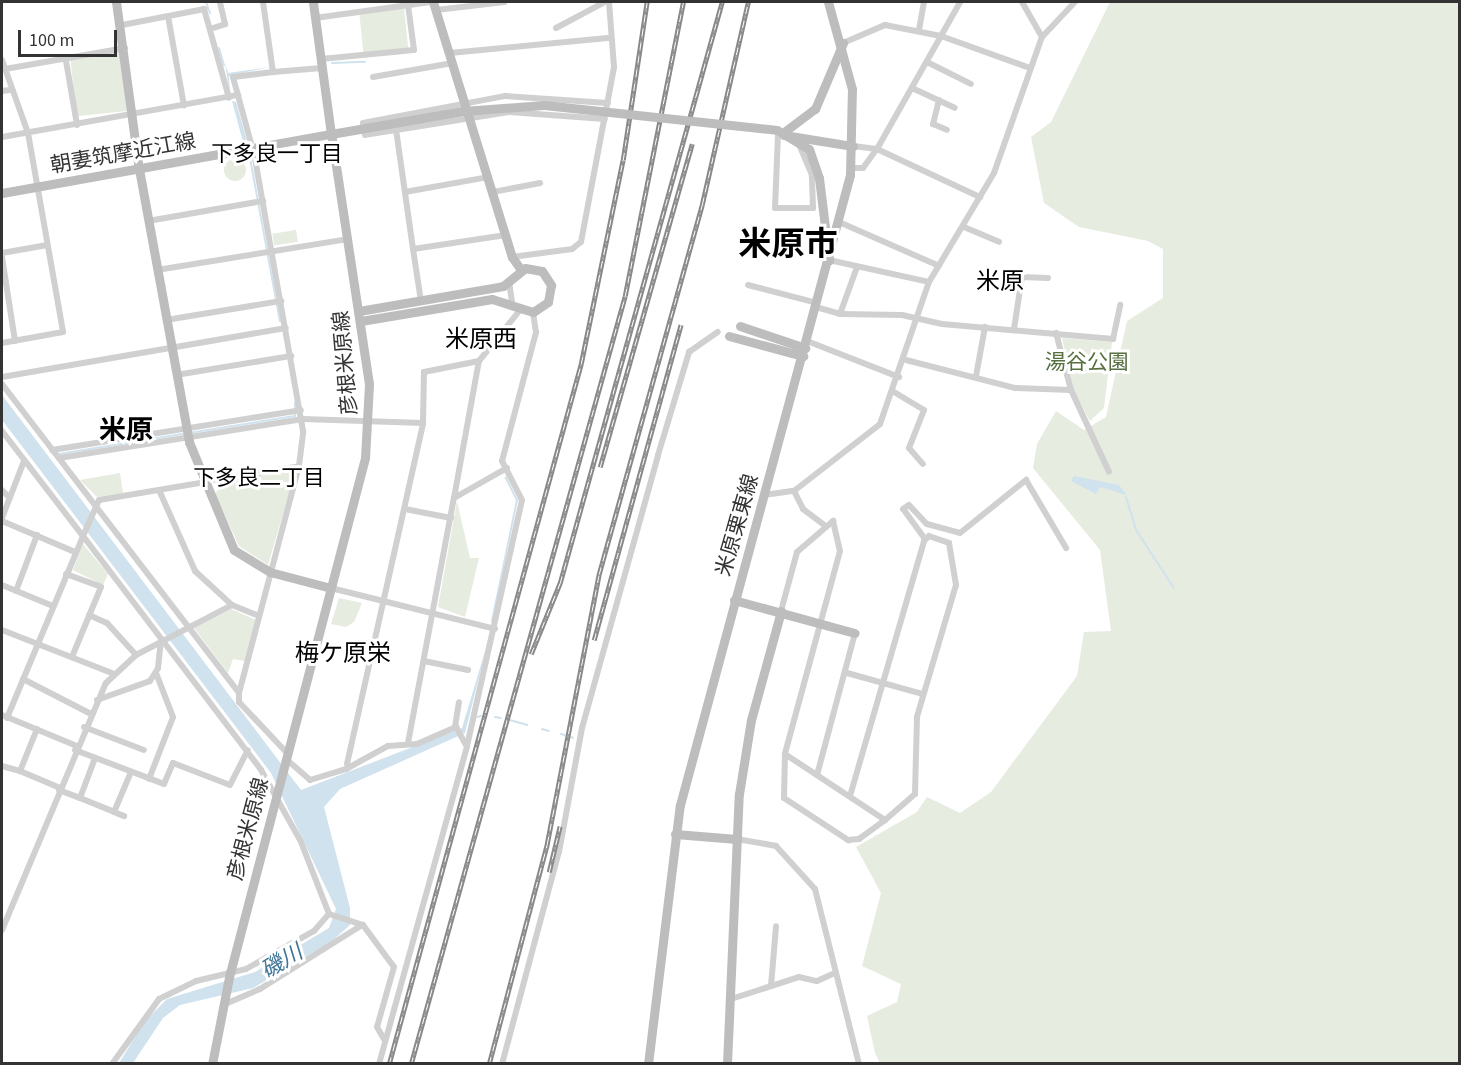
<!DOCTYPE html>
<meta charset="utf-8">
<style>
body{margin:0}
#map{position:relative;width:1461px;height:1065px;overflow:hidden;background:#fff;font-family:"Source Sans 3","Noto Sans JP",sans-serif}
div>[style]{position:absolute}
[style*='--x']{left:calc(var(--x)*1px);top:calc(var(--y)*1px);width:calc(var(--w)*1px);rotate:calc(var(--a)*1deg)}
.green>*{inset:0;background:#e6ecdf;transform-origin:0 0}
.round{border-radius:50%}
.water>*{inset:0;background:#cfe2ee}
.stream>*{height:2px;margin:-1px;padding:0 1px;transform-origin:1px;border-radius:1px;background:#cfe2ee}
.street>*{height:6px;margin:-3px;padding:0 3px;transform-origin:3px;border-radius:3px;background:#d0d0d0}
.secondary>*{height:9px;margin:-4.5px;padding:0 4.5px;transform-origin:4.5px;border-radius:4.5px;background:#bdbdbd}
.rail>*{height:4.5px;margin-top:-2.25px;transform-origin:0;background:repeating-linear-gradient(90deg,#fff 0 7px,#888 0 14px);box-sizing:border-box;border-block:2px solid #888}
.secondary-bridge>*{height:9px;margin:-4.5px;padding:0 4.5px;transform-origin:4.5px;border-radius:4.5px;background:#bdbdbd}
span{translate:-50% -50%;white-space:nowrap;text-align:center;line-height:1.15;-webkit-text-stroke:6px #fff;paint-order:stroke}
.street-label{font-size:21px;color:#333}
.park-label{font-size:21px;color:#56703f}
.neighbourhood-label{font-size:22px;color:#000}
.water-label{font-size:22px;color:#3f7597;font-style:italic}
.quarter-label{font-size:24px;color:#000}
.district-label{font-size:27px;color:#000;font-weight:700}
.town-label{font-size:33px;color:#000;font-weight:700}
.frame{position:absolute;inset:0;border:3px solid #333;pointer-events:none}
.scale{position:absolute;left:18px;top:30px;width:99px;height:27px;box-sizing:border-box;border:3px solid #333;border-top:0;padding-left:8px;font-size:18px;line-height:21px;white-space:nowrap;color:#333;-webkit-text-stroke:4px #fff;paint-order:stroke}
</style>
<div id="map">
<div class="green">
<div style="clip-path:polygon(1110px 2px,1459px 2px,1459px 1063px,880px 1063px,875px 1053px,867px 1016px,897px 1002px,901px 984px,862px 966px,881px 893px,856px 847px,917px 812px,927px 797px,960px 813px,991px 792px,1077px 676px,1084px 632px,1111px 631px,1100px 550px,1033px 468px,1037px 444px,1056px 411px,1084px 430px,1106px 417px,1127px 321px,1163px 298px,1163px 249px,1148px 241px,1079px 227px,1044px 203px,1031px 137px,1051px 122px)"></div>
<div style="left:404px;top:8px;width:41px;height:45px;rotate:84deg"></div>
<div style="left:123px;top:52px;width:59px;height:53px;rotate:84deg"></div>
<div class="round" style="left:224px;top:159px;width:22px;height:22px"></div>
<div style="left:296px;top:230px;width:12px;height:24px;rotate:81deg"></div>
<div style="clip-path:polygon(1062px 338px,1112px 342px,1104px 408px,1090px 421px,1074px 392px)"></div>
<div style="clip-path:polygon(293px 471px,295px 473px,268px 565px,239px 546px,215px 494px,224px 481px)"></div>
<div style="clip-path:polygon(120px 473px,123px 493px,97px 497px,80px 480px)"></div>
<div style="clip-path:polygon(457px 501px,470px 558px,479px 558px,465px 617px,438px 607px)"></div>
<div style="clip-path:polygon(83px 544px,108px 574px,103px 585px,73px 570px)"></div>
<div style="clip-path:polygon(339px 598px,362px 603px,354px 622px,346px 627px,331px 624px)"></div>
<div style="clip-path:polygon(231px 609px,256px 620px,245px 661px,233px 659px,228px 673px,194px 628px)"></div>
</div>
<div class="water">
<div style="clip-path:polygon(225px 63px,228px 73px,269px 67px,229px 76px,230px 95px)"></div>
<div style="clip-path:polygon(232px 101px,236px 102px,247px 141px,243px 142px)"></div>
<div style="clip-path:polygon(2px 395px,301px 790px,462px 728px,489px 638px,465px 733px,340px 789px,324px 807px,350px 908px,350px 925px,332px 941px,253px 988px,180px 1005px,163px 1018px,133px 1063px,119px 1063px,145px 1021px,167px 999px,255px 972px,329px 928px,336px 909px,271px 773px,2px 420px)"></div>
<div style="clip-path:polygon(1074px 476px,1119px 485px,1127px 495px,1100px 487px,1096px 494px,1071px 481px)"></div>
</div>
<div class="stream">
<div style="--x:206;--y:2;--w:12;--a:70"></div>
<div style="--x:219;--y:48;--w:18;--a:74"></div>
<div style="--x:332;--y:63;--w:33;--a:-2"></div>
<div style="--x:250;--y:158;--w:166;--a:79.6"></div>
<div style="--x:189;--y:433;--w:107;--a:-9.1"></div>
<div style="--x:295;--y:416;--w:13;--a:-90"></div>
<div style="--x:59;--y:454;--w:126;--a:-9.2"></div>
<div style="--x:1126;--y:497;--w:34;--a:73"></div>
<div style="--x:1136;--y:530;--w:69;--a:56.8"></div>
<div style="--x:492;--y:621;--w:124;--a:-78.3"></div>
<div style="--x:517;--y:500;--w:25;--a:-117"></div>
<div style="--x:477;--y:717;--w:4;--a:-14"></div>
<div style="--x:495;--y:717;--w:6;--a:9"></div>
<div style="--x:510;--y:720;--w:18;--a:16"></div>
<div style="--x:542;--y:729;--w:7;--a:16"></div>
<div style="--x:561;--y:734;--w:4;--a:14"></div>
<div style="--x:571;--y:737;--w:2;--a:27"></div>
</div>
<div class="street">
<div style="--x:263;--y:2;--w:71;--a:81.9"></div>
<div style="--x:273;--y:72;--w:49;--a:-4.7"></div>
<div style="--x:1022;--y:2;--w:40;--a:60.3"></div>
<div style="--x:436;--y:10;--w:69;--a:-6.6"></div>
<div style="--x:168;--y:16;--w:91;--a:79.9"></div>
<div style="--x:315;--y:18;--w:117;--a:-7.9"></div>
<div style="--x:122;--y:25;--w:84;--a:-11"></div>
<div style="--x:204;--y:9;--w:92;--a:74.3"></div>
<div style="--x:556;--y:28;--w:55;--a:-28"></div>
<div style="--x:210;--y:29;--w:16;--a:-18"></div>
<div style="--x:225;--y:24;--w:23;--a:-103"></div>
<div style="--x:919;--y:30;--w:28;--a:-80"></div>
<div style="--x:843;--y:43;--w:46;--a:-23.2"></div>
<div style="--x:885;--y:25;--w:57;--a:11.1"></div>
<div style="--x:941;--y:36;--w:95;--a:19.8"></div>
<div style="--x:450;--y:53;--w:161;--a:-5.4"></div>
<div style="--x:321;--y:59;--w:93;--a:-5.5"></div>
<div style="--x:414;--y:50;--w:45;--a:-97.6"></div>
<div style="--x:2;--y:60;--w:77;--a:70.4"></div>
<div style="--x:28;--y:133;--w:202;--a:80"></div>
<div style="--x:63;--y:332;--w:62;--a:169.8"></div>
<div style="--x:66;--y:61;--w:65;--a:80.2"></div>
<div style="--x:927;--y:62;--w:49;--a:26.6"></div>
<div style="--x:5;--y:69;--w:122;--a:-9.9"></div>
<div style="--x:373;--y:77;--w:81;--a:-9.9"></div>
<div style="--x:912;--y:88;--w:47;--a:24.9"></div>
<div style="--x:2;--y:91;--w:8;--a:-7"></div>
<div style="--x:939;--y:100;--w:25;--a:104"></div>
<div style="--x:933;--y:124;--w:15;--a:23"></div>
<div style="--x:396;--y:130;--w:114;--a:-9.1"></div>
<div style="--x:509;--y:112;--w:96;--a:4.2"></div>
<div style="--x:778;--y:134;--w:74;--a:92.3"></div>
<div style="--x:775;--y:208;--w:38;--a:0"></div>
<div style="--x:813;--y:208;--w:33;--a:-92"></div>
<div style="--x:812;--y:175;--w:33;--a:-113"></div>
<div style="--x:2;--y:137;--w:240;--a:-10.1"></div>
<div style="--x:853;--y:146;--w:24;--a:7"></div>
<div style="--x:877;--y:149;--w:114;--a:25"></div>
<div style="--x:851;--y:168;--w:12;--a:0"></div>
<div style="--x:863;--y:168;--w:24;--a:-54"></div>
<div style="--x:877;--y:149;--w:169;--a:-60.5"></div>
<div style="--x:405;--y:192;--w:84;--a:-10.2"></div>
<div style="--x:493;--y:192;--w:48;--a:-10.8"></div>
<div style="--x:148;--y:221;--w:117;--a:-9.9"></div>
<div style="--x:839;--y:222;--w:109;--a:23.7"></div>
<div style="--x:964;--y:227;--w:38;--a:23"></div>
<div style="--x:506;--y:235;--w:94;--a:171.4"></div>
<div style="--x:413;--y:249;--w:120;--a:-98.1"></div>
<div style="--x:396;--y:130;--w:31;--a:171"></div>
<div style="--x:365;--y:135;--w:12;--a:-99"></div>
<div style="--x:363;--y:123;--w:145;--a:-10.8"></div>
<div style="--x:505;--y:96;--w:103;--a:3.9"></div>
<div style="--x:413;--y:249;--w:53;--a:81.3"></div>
<div style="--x:2;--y:253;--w:46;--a:-10.1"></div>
<div style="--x:2;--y:257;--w:85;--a:81.2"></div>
<div style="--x:512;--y:257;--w:61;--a:-7.6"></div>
<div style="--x:572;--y:249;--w:11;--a:-38"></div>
<div style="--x:581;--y:242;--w:178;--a:-79.3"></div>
<div style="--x:614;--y:67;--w:65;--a:-94.4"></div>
<div style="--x:829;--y:260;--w:102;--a:12.4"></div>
<div style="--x:157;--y:270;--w:193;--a:-9.2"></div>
<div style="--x:509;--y:281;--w:22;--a:82"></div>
<div style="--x:748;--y:285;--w:71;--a:14.6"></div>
<div style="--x:816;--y:307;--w:25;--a:16"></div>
<div style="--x:840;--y:314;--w:62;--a:0.9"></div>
<div style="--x:902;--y:315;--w:41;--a:12.7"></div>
<div style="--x:942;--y:324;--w:172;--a:5"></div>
<div style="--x:1113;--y:339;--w:35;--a:-78"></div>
<div style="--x:840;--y:314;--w:50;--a:-70.1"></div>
<div style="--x:166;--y:320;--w:117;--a:-9.4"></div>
<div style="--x:1014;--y:329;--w:53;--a:-81.3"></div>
<div style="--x:1022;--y:277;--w:26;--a:2"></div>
<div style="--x:807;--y:341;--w:99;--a:21.4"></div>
<div style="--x:906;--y:360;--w:113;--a:14.4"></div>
<div style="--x:1015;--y:388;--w:56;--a:2"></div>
<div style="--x:1071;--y:390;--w:59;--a:-104.7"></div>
<div style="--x:176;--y:375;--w:117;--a:-9.4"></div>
<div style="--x:976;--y:376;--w:50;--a:-79.6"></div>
<div style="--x:2;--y:377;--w:288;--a:-9.8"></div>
<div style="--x:2;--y:384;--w:389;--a:52.5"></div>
<div style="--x:239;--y:693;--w:9;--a:90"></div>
<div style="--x:239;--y:702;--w:70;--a:46.7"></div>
<div style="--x:1071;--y:390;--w:90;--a:65.1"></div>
<div style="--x:894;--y:392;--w:35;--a:31"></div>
<div style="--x:924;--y:410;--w:41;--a:111.5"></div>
<div style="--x:909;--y:448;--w:21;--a:49"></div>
<div style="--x:2;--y:431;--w:133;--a:52.4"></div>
<div style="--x:83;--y:536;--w:39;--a:-66"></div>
<div style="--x:99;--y:500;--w:203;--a:-9.6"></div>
<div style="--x:52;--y:450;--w:252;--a:-9.1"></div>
<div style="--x:59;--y:458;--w:247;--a:-9.1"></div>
<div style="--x:303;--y:419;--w:120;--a:1.9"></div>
<div style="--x:423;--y:423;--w:51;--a:-88.9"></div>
<div style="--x:424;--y:372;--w:56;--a:-11.3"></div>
<div style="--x:479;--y:361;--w:65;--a:-51.2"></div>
<div style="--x:2;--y:490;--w:11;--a:45"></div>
<div style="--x:159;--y:490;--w:89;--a:66"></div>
<div style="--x:195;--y:571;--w:50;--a:42.6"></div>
<div style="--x:232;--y:605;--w:29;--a:22"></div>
<div style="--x:794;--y:491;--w:20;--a:63"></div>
<div style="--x:803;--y:509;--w:26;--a:37"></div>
<div style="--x:764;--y:495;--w:30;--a:-8"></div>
<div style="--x:794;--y:491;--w:109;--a:-37.9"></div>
<div style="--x:880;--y:424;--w:150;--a:-71"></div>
<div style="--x:929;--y:282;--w:127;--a:-59.2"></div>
<div style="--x:994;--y:173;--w:144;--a:-70.6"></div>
<div style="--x:1042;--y:37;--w:48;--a:-46.7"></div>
<div style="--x:454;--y:498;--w:139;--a:-79.7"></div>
<div style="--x:405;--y:509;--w:47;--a:11.1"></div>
<div style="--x:2;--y:518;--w:61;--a:-68.9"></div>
<div style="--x:2;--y:521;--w:79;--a:23"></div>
<div style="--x:925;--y:539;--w:37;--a:-126"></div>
<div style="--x:903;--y:509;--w:7;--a:-34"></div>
<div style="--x:909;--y:505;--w:26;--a:47"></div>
<div style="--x:927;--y:524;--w:34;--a:15"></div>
<div style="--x:960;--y:533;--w:85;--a:-38.8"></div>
<div style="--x:1026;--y:480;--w:79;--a:59.5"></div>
<div style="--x:66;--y:574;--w:37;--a:20"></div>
<div style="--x:101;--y:587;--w:76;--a:112.5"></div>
<div style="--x:2;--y:585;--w:55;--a:22.4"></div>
<div style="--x:331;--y:588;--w:169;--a:14"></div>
<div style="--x:16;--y:591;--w:60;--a:-69.4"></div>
<div style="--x:781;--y:611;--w:61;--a:-74.8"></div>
<div style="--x:797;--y:552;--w:48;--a:-40.7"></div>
<div style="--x:833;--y:521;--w:31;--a:77"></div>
<div style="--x:840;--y:551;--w:210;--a:105.2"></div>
<div style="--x:785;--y:754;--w:44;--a:91.3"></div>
<div style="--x:784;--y:798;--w:77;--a:33.3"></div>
<div style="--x:848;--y:840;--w:11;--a:-5"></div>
<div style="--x:859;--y:839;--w:32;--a:-36"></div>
<div style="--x:885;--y:820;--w:120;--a:-146.6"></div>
<div style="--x:89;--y:615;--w:20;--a:24"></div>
<div style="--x:107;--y:623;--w:43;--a:47.8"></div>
<div style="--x:2;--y:630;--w:120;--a:21.4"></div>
<div style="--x:424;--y:661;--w:45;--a:11.6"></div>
<div style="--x:847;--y:673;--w:78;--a:15.6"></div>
<div style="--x:23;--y:679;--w:76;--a:27.2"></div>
<div style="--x:239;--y:693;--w:235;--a:-75.2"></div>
<div style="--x:299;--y:466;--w:35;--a:-83"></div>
<div style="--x:303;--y:431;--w:281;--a:-100"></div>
<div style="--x:254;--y:154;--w:80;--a:-105.3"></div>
<div style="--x:233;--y:77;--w:40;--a:-7.1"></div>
<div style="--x:97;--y:700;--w:56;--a:-19.7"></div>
<div style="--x:150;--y:681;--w:15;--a:-58"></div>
<div style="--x:158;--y:668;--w:27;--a:-84"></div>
<div style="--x:2;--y:715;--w:81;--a:22.5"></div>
<div style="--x:7;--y:718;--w:197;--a:-67.3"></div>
<div style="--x:83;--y:536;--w:294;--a:52.7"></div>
<div style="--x:261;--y:770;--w:82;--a:60.9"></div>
<div style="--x:301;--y:842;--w:77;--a:68.7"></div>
<div style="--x:329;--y:914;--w:36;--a:18"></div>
<div style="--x:363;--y:925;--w:52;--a:53.6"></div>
<div style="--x:394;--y:967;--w:62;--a:105.8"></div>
<div style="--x:377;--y:1027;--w:16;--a:60"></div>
<div style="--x:84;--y:727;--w:64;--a:21"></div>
<div style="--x:455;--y:727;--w:25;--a:-81"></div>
<div style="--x:37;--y:729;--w:45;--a:112"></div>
<div style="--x:20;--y:771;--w:43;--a:23"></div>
<div style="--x:408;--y:743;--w:249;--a:-79.4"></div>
<div style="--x:454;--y:498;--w:61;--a:-29.5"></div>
<div style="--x:75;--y:750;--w:95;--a:20.9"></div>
<div style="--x:164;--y:784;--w:23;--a:-67"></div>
<div style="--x:173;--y:763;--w:61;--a:21.1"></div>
<div style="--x:230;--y:785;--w:39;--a:-63"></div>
<div style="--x:286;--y:759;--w:32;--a:41"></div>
<div style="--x:310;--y:780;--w:38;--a:-17"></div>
<div style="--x:346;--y:769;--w:48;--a:-28.7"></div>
<div style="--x:388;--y:746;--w:29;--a:-4"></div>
<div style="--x:417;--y:744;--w:43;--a:-23.6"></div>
<div style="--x:456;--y:727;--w:21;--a:61"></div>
<div style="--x:347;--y:764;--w:349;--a:-77.4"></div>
<div style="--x:2;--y:766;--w:19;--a:16"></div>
<div style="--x:817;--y:775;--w:147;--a:-75"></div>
<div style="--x:149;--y:779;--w:66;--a:-68.8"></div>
<div style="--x:173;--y:717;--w:47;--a:-111.1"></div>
<div style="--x:59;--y:790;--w:22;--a:21"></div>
<div style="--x:80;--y:798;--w:43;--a:-69.4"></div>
<div style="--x:850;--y:796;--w:266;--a:-73.8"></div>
<div style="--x:924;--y:541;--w:7;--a:-45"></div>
<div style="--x:929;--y:536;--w:21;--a:19"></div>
<div style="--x:949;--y:543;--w:43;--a:80.5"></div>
<div style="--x:956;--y:585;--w:138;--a:106.5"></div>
<div style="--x:917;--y:717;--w:77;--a:91.5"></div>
<div style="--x:915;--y:794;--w:40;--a:139"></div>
<div style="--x:80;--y:798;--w:37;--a:22"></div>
<div style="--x:114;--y:812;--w:43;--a:-67"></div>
<div style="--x:114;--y:812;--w:11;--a:22"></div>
<div style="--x:737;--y:839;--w:40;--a:10"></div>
<div style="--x:776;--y:846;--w:58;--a:47.8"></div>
<div style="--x:815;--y:889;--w:180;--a:75.9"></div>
<div style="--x:2;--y:930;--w:268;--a:-67.2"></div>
<div style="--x:106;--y:683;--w:41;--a:-43"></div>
<div style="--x:136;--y:655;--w:108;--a:-27.5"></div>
<div style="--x:771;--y:986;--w:60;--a:-85.2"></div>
<div style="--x:731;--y:999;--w:71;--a:-17.9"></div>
<div style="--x:799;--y:977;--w:18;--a:13"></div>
<div style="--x:817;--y:981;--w:20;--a:-24"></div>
<div style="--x:223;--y:1005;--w:40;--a:-23.4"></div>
<div style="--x:260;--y:989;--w:120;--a:-32.1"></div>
<div style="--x:112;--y:1064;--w:80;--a:-54.1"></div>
<div style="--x:159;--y:999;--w:41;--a:-25.9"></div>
<div style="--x:196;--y:981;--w:51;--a:-13.5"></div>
<div style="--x:246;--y:969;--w:78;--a:-29.2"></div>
<div style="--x:314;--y:931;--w:23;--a:-49"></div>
<div style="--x:379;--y:1064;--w:330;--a:-74.5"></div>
<div style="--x:467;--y:746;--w:252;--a:-77.4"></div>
<div style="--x:522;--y:500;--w:44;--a:-117.1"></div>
<div style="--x:502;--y:461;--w:133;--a:-75.2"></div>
<div style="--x:536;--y:332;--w:20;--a:-99"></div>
<div style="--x:502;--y:1064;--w:220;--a:-75"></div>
<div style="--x:559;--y:852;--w:126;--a:-79.5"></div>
<div style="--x:582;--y:728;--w:283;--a:-74.4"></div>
<div style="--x:658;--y:455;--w:108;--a:-73.2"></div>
<div style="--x:689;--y:352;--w:35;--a:-35"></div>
</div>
<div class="secondary">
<div style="--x:116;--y:2;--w:169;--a:82.2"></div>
<div style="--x:139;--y:169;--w:278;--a:79.6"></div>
<div style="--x:189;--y:442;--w:117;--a:67.4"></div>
<div style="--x:234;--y:550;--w:42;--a:31.4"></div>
<div style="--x:270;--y:572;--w:63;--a:14.7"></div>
<div style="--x:433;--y:2;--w:267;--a:72.8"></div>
<div style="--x:512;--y:257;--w:16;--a:55"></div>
<div style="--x:784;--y:132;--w:39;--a:-37"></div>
<div style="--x:815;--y:109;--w:72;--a:-67"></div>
<div style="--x:784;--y:135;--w:70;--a:9.1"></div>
<div style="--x:819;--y:178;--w:83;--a:83"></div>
<div style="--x:2;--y:193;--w:334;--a:-10.2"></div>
<div style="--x:331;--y:134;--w:133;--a:-97.8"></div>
<div style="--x:359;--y:311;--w:146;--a:-9.8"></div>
<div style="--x:503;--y:286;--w:28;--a:-39"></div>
<div style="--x:525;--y:268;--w:17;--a:10"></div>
<div style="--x:542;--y:271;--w:17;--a:57"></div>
<div style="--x:551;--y:285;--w:17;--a:100"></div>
<div style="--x:548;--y:302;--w:18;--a:146"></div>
<div style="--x:533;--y:312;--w:43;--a:-162.4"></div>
<div style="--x:492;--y:299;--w:133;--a:170.5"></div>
<div style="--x:740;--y:326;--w:69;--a:18.7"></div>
<div style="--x:729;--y:336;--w:77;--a:15.1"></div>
<div style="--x:734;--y:600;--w:125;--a:15.3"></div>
<div style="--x:675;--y:834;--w:62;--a:4.6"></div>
<div style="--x:212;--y:1064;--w:89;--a:-78.9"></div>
<div style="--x:229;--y:977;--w:537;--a:-75.32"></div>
<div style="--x:365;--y:458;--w:74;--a:-86.9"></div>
<div style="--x:369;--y:384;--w:253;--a:-98.6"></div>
<div style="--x:331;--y:134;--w:134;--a:-9.9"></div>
<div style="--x:648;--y:1064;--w:261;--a:-83"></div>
<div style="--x:680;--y:805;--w:653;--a:-74.9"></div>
<div style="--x:850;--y:175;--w:86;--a:-88.7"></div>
<div style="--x:852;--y:89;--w:90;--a:-105.4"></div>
<div style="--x:727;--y:1064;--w:270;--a:-87.5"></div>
<div style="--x:739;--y:794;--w:75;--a:-80.8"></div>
<div style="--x:751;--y:720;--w:113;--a:-74.6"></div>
</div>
<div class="rail">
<div style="--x:600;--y:467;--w:336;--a:-74.1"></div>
<div style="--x:594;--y:640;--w:327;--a:-74.6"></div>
<div style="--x:531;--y:654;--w:77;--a:-67.8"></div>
<div style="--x:560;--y:583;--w:603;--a:-74.42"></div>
<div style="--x:549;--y:872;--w:47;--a:-76.6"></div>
<div style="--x:389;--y:1064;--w:726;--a:-74.66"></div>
<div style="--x:581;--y:364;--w:208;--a:-78.4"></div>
<div style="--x:623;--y:160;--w:160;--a:-81.4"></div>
<div style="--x:411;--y:1064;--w:797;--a:-74.43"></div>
<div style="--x:625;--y:296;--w:300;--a:-78.8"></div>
<div style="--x:489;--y:1064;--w:228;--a:-75.2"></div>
<div style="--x:547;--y:844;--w:275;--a:-79.1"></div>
<div style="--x:599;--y:574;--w:383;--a:-74.4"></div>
<div style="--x:702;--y:205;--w:208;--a:-77.2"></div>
</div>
<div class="secondary-bridge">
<div style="--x:463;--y:111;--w:81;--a:-4.2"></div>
<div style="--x:544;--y:105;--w:234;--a:6.1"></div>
<div style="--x:777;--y:130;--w:37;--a:31"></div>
<div style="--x:809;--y:149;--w:31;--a:71"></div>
</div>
<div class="street-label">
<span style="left:123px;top:153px;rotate:-10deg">朝妻筑摩近江線</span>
<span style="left:345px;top:363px;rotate:-95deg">彦根米原線</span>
<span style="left:737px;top:525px;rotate:-74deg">米原栗東線</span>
<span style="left:248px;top:829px;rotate:-75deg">彦根米原線</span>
</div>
<div class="park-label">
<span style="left:1087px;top:362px">湯谷公園</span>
</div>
<div class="neighbourhood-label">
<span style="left:277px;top:155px">下多良一丁目</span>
<span style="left:259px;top:479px">下多良二丁目</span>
</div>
<div class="water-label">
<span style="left:282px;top:962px;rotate:-31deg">磯川</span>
</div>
<div class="quarter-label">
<span style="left:1000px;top:282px">米原</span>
<span style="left:481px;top:340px">米原西</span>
<span style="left:343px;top:654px">梅ケ原栄</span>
</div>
<div class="district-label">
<span style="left:126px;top:431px">米原</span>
</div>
<div class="town-label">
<span style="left:788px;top:245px">米原市</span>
</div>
<div class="frame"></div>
<div class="scale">100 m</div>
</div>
